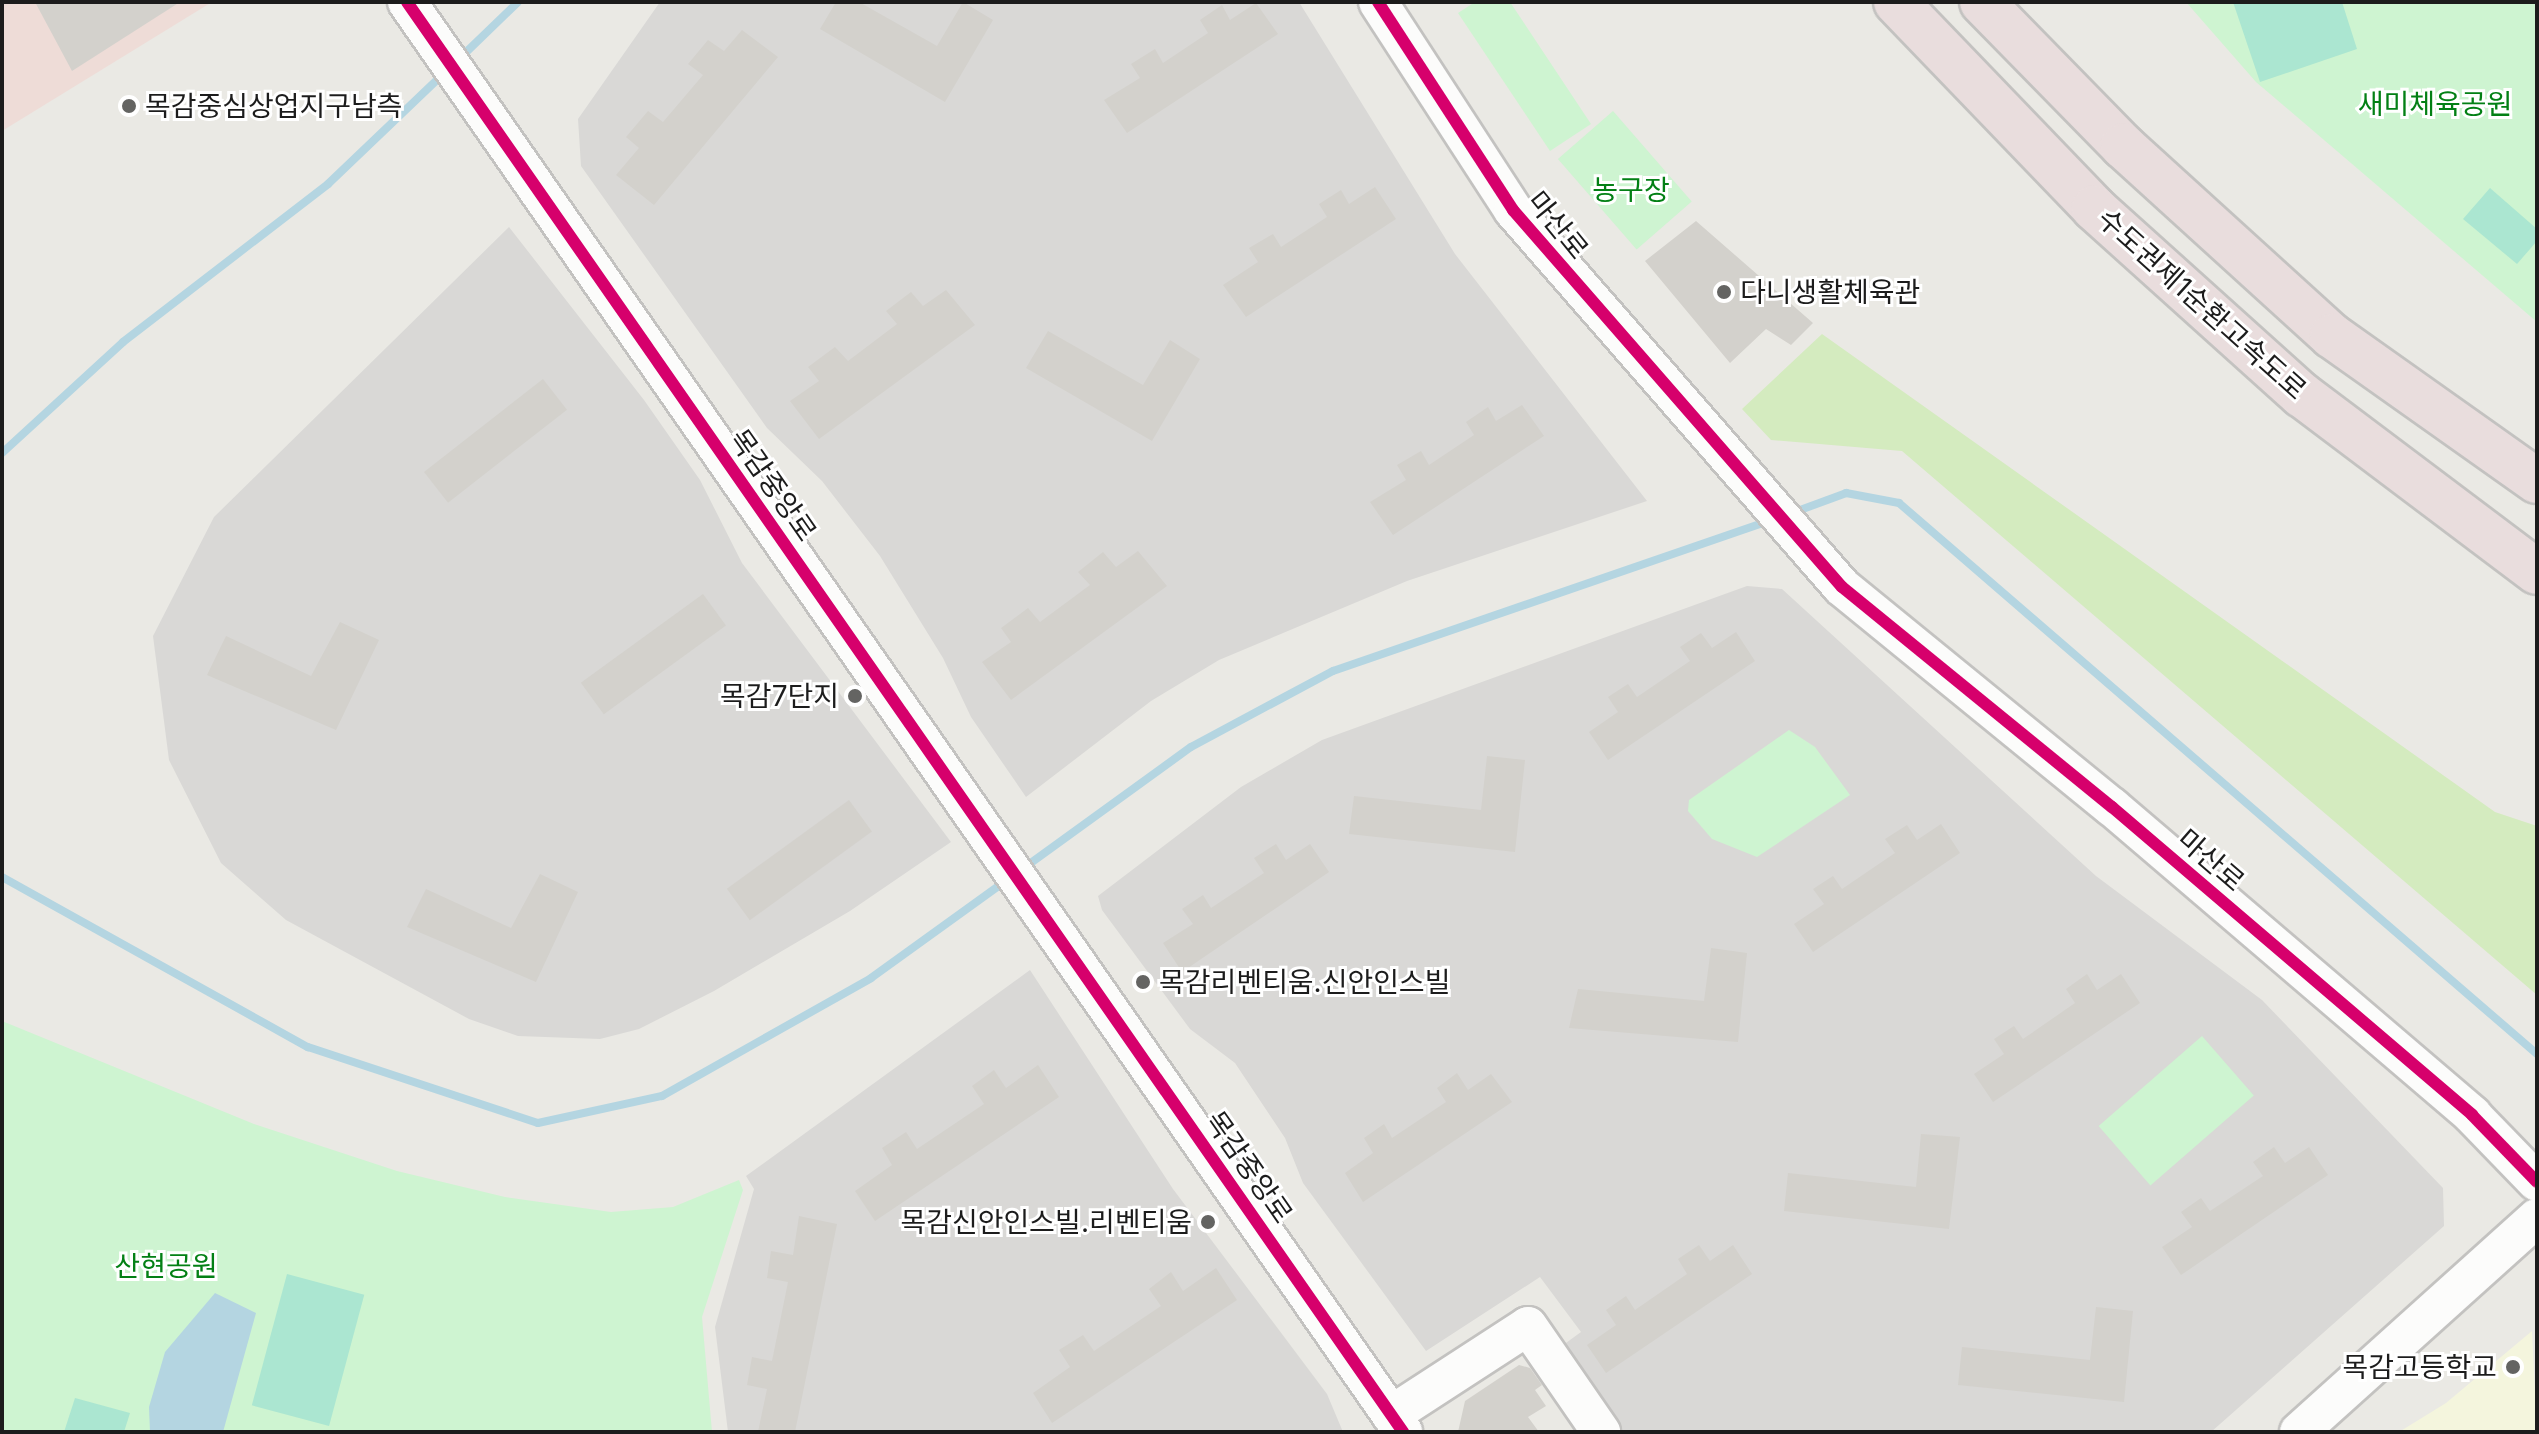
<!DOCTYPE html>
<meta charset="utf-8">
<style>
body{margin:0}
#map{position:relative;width:2539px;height:1434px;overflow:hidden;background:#eae9e4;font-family:Inter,"Noto Sans KR",sans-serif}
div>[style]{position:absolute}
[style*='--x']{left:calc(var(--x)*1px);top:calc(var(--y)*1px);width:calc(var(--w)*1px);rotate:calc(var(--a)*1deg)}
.residential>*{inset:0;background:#d9d8d6}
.commercial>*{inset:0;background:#eedcd7}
.education>*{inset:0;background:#f4f5dd}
.grass>*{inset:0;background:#d4ebbf}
.park>*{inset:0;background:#cef4d1;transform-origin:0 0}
.pitch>*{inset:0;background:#abe6d1;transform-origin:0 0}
.water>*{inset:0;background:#b4d5e1}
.stream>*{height:8px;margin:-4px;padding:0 4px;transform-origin:4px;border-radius:4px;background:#b4d5e1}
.building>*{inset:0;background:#d3d1cc;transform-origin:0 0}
.roads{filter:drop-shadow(2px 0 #c3c2c0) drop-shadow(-2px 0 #c3c2c0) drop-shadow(0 2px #c3c2c0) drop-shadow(0 -2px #c3c2c0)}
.minor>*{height:38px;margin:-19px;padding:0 19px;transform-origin:19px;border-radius:19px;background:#fcfcfb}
.highway>*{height:44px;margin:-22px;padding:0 22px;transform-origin:22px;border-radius:22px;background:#e9dddd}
.cycleway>*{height:12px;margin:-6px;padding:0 6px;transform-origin:6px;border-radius:6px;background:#d6006c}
.dots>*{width:22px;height:22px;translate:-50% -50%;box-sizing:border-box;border:4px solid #fff;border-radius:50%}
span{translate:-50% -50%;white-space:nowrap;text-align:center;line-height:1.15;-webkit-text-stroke:6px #fff;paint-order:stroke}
.park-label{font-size:28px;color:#038015}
.poi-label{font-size:28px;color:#1c1c1c}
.left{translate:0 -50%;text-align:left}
.right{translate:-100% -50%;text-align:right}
.street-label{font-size:28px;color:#1c1c1c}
.frame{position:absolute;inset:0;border:4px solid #1c1c1c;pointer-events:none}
</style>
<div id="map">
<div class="residential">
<div style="clip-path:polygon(660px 2px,1299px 2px,1455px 254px,1647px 501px,1407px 581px,1219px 660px,1151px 701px,1026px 797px,971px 717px,943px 658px,880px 556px,822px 481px,767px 428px,581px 166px,578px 119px)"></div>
<div style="clip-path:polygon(509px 227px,644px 400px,700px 480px,742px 563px,951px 842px,850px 911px,714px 991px,639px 1029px,600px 1039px,518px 1036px,469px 1019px,286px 920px,221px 863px,169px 760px,153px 636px,214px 517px)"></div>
<div style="clip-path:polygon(1747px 586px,1782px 589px,2096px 876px,2262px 1000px,2443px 1188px,2444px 1226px,2211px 1432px,1617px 1432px,1559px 1348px,1581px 1332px,1540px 1277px,1426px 1351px,1303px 1183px,1285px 1138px,1235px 1063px,1190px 1029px,1102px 910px,1098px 896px,1241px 787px,1322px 740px)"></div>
<div style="clip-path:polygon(1030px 970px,1173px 1189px,1327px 1394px,1343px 1432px,728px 1432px,715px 1327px,754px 1189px,746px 1176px)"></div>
</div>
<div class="commercial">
<div style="clip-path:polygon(2px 2px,212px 2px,2px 131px)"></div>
</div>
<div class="education">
<div style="clip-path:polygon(2532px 1331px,2537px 1432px,2399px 1432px,2446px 1403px)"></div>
</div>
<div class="grass">
<div style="clip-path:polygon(1822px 334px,2495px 812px,2537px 826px,2537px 995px,1902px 451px,1771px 440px,1742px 409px)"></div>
</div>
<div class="park">
<div style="clip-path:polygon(1475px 2px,1510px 2px,1591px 124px,1550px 151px,1458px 13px)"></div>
<div style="clip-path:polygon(2186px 2px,2537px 2px,2537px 322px,2256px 82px)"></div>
<div style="left:1613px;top:111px;width:120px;height:73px;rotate:49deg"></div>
<div style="clip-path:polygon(1789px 730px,1815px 747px,1850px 795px,1757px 857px,1712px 839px,1688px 811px,1689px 800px)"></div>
<div style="clip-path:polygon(2px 1021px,254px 1124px,397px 1171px,505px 1197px,611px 1212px,673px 1207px,739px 1180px,743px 1190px,702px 1317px,712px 1432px,2px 1432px)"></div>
<div style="left:2202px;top:1036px;width:79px;height:137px;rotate:49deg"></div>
</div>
<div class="pitch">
<div style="clip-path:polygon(2233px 2px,2342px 2px,2357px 49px,2260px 82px)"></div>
<div style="clip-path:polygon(2490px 188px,2537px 229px,2537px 241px,2517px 264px,2463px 219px)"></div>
<div style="left:287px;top:1274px;width:80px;height:136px;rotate:15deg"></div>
<div style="clip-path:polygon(75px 1398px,130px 1413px,124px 1432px,64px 1432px)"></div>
</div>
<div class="water">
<div style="clip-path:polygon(215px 1293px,256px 1313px,223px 1432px,150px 1432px,149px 1407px,165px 1352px)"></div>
</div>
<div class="stream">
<div style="--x:458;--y:60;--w:83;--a:-44"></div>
<div style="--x:2;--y:453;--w:164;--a:-42.5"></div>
<div style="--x:123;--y:342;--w:259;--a:-37.6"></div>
<div style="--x:328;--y:184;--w:162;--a:-43.7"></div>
<div style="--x:1792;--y:513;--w:58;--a:-20.3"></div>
<div style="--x:1846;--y:493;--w:54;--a:10.7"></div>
<div style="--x:1899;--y:503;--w:843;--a:40.82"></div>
<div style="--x:1021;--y:870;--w:210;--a:-35.9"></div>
<div style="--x:1191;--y:747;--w:161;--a:-28.2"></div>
<div style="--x:1333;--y:671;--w:463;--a:-19"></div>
<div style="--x:2;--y:877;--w:350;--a:29.1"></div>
<div style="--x:308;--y:1047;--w:242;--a:18.3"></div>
<div style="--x:538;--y:1123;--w:127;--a:-12.3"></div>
<div style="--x:662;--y:1096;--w:240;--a:-29.4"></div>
<div style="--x:871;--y:978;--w:168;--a:-35.8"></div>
</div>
<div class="building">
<div style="clip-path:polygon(35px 2px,180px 2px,72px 71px)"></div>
<div style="clip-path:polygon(836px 2px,859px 2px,937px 46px,963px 2px,993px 20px,945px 102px,820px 29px)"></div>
<div style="clip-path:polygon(1256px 3px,1278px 34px,1127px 133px,1104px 100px,1140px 78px,1131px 64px,1155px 49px,1163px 63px,1208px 33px,1200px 20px,1222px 5px,1230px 20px)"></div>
<div style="clip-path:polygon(742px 30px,778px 57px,654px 205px,616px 175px,639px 148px,626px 137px,648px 111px,663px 122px,703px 75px,688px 64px,708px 40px,724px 51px)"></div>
<div style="clip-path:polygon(1375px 187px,1396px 219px,1246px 317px,1223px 285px,1258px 262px,1249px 248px,1273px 234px,1281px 247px,1327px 217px,1319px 204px,1341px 190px,1349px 204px)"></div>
<div style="clip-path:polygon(1696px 221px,1813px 323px,1791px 345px,1766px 329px,1730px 363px,1645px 261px)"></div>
<div style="clip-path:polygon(946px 290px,975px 325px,819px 439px,790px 401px,819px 381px,808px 367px,835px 347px,848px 361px,897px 324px,886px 311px,911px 292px,923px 306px)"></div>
<div style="clip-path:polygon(1048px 331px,1143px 385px,1170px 340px,1200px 359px,1152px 441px,1026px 368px)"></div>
<div style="left:543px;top:379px;width:39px;height:151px;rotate:52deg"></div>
<div style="clip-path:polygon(1522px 405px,1544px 436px,1393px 535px,1370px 502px,1406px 480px,1397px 465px,1421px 451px,1429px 465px,1474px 435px,1466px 422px,1488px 407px,1496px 421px)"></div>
<div style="clip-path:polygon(1138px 551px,1167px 586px,1011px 700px,982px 662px,1011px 642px,1001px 628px,1028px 608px,1040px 622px,1090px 585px,1078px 572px,1103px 552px,1116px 567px)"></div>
<div style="left:703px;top:594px;width:39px;height:151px;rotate:54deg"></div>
<div style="clip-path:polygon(340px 622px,379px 640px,336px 730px,207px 675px,226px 636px,311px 676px)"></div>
<div style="clip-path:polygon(1736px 632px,1755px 661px,1608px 760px,1589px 732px,1618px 712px,1608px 697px,1628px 684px,1637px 697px,1690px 661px,1680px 647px,1701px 633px,1712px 648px)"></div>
<div style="clip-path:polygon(1487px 756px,1525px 760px,1515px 852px,1349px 834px,1354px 796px,1481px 810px)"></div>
<div style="left:849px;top:800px;width:39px;height:151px;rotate:54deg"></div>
<div style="clip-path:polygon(1941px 824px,1960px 853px,1813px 952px,1794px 924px,1824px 904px,1813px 889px,1833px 876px,1842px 889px,1895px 853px,1885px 839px,1907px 825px,1917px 840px)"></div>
<div style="clip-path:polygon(1276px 844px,1286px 860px,1310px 844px,1329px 872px,1182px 972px,1163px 943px,1193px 924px,1182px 909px,1203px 895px,1211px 908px,1264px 873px,1254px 858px)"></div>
<div style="clip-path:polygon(540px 874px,578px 892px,536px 982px,407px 927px,426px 889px,511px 928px)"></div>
<div style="clip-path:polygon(1711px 948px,1747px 953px,1738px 1042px,1569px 1028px,1578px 989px,1704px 1001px)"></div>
<div style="clip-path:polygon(2087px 974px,2097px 990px,2121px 974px,2140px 1003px,1993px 1102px,1974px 1074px,2004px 1054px,1994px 1039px,2014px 1026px,2023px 1039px,2075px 1003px,2066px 989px)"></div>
<div style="clip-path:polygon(1038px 1065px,1059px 1097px,875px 1221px,855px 1191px,892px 1165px,882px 1148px,906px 1132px,917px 1149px,984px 1104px,972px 1086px,994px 1070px,1006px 1088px)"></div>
<div style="clip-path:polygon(1457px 1073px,1468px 1090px,1491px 1074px,1512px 1102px,1363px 1202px,1345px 1173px,1373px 1153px,1364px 1138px,1384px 1124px,1392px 1138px,1446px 1102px,1437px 1088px)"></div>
<div style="clip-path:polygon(1921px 1134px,1960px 1137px,1949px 1229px,1784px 1211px,1788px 1173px,1916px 1187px)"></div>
<div style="clip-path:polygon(2274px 1147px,2285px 1163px,2309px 1147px,2328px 1175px,2181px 1275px,2162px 1247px,2192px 1227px,2181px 1212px,2201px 1198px,2210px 1211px,2263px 1176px,2253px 1162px)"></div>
<div style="clip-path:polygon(799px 1216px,837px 1224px,795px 1432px,758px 1432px,767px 1389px,747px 1385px,752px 1357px,772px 1361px,788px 1282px,767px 1278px,771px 1251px,793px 1255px)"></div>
<div style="clip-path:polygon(1699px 1245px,1710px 1261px,1733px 1245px,1752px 1274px,1606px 1373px,1587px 1345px,1616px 1325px,1606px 1310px,1626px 1296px,1635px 1310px,1687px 1274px,1678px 1259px)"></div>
<div style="clip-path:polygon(1216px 1268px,1237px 1300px,1052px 1423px,1033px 1393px,1070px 1367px,1059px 1350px,1083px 1335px,1094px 1351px,1161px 1306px,1149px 1289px,1171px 1272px,1183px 1291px)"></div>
<div style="clip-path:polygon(2096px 1307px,2133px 1311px,2124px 1402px,1958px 1385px,1962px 1347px,2090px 1360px)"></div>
<div style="clip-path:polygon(1519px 1365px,1530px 1368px,1542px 1385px,1535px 1390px,1546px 1406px,1528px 1417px,1539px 1432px,1458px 1432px,1465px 1401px)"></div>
</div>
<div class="roads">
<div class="minor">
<div style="--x:407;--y:2;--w:1743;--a:55.14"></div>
<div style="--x:1378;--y:2;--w:248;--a:57"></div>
<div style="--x:1513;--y:210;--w:500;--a:48.89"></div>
<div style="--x:1842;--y:587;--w:348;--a:39.2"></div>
<div style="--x:2112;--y:807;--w:474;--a:40.5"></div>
<div style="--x:2472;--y:1115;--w:93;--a:45.9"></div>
<div style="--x:1391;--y:1415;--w:163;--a:-33"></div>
<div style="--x:1528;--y:1326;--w:129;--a:55.4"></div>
<div style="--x:2299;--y:1432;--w:320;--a:-42"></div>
</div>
<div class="highway">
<div style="--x:1896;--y:2;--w:286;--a:46.1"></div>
<div style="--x:2094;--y:208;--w:280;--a:42"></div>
<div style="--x:2302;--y:395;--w:294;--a:37"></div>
<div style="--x:1982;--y:2;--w:202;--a:45.6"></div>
<div style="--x:2123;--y:146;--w:282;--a:42.3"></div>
<div style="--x:2332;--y:336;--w:251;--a:35.3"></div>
</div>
</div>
<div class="cycleway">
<div style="--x:407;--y:2;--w:1743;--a:55.14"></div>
<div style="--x:1378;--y:2;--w:248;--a:57"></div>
<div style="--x:1513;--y:210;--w:500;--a:48.89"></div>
<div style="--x:1842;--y:587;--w:348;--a:39.2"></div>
<div style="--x:2112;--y:807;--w:474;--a:40.5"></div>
<div style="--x:2472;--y:1115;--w:93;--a:45.9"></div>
</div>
<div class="dots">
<div style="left:129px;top:106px;background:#646462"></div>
<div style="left:1724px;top:292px;background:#646462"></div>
<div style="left:855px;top:696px;background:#646462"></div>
<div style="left:1143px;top:982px;background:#646462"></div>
<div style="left:1208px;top:1222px;background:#646462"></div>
<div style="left:2513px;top:1367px;background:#646462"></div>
</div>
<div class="park-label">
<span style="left:2435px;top:104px">새미체육공원</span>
<span style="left:1631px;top:190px">농구장</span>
<span style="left:166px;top:1266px">산현공원</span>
</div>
<div class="poi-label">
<span class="left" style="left:145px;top:106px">목감중심상업지구남측</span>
<span class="left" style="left:1740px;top:292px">다니생활체육관</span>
<span class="right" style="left:839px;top:696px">목감7단지</span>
<span class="left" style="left:1159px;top:982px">목감리벤티움.신안인스빌</span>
<span class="right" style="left:1192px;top:1222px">목감신안인스빌.리벤티움</span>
<span class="right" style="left:2497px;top:1367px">목감고등학교</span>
</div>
<div class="street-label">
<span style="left:1558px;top:225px;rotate:51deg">마산로</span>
<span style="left:2202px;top:304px;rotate:42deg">수도권제1순환고속도로</span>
<span style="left:773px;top:485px;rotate:55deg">목감중앙로</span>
<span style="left:2211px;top:860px;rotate:41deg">마산로</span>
<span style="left:1249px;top:1167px;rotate:55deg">목감중앙로</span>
</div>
<div class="frame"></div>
</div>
